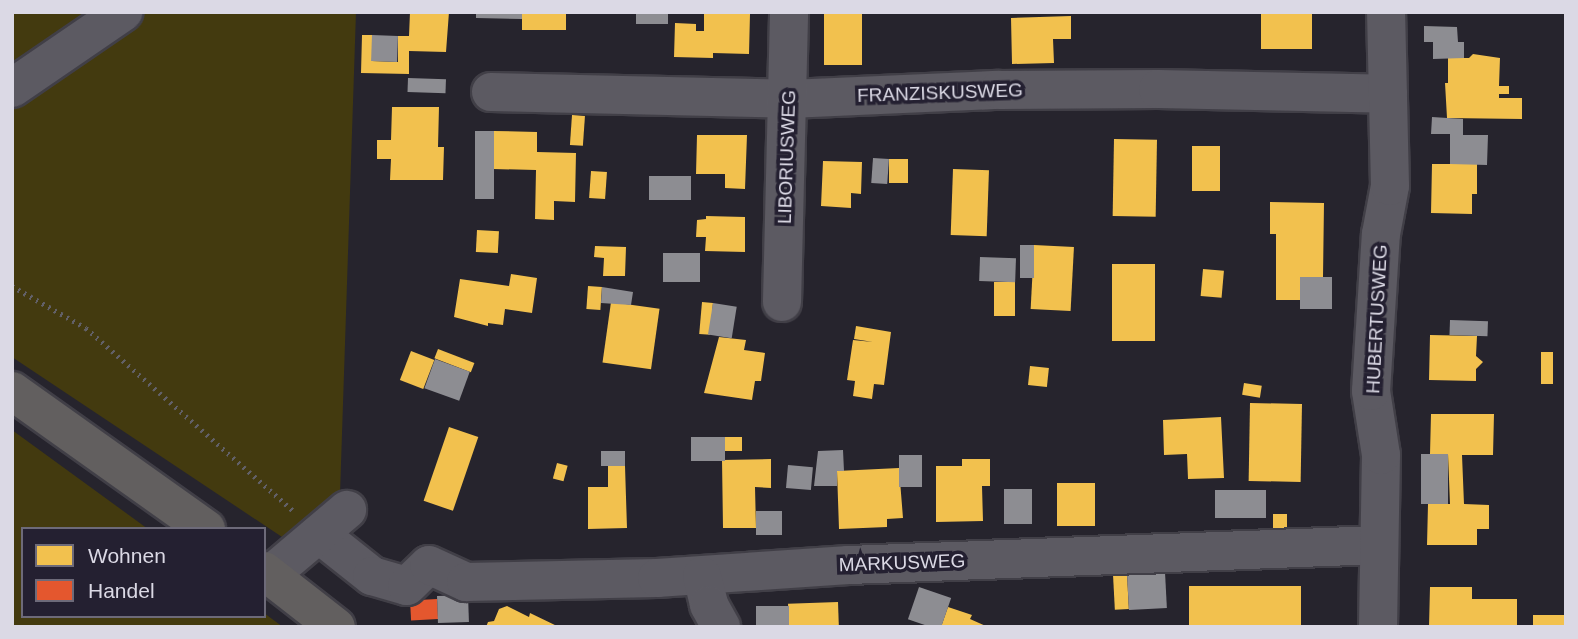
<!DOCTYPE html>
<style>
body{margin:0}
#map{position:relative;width:1578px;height:639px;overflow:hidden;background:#26242d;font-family:Arial,sans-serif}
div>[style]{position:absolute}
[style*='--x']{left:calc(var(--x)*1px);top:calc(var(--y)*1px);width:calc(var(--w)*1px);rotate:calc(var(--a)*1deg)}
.green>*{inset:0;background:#433a0f}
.homes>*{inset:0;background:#f2c14e;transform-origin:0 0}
.shops>*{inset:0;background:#e4572e;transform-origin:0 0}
.industry>*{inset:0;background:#8d8d92;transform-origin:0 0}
.path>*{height:4.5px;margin-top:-2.25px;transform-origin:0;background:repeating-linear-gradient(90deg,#626067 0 2px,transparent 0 7px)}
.roads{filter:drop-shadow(2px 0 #413f47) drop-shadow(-2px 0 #413f47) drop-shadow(0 2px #413f47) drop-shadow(0 -2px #413f47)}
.minor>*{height:38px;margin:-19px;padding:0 19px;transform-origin:19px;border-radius:19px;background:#5c5a62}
.major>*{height:38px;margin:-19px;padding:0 19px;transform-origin:19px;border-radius:19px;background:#625f5f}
span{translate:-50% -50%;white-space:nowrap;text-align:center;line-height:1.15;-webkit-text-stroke:7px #242031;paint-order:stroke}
.street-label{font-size:19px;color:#dbd9e5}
.frame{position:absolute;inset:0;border:14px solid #dbd9e5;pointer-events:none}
.legend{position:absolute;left:21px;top:527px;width:245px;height:91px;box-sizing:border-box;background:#242031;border:2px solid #6d6a79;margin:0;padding:9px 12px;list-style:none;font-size:21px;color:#dbd9e5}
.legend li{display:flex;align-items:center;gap:14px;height:35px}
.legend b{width:35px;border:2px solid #6d6a79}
</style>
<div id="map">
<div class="green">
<div style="clip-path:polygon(12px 12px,356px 12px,340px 494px,291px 543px,12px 357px)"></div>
<div style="clip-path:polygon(12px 430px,148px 529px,23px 529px,23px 616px,264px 616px,264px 613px,283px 627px,12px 627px)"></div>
</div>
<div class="homes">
<div style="clip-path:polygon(410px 12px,449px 12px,446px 52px,409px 51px,409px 74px,361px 73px,362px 35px,372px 35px,372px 61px,398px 62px,398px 36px,409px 36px)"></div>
<div style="left:522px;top:12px;width:44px;height:18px"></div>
<div style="left:824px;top:12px;width:38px;height:53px"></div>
<div style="left:1261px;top:12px;width:51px;height:37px"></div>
<div style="clip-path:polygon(704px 13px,750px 14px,749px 54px,713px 53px,713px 58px,674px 57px,675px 23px,696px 24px,696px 31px,704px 31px)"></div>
<div style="clip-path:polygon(1071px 16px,1071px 39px,1053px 39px,1054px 63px,1012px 64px,1011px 18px)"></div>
<div style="clip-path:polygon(1473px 54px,1500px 58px,1499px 86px,1509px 86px,1509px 94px,1499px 94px,1499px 98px,1522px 98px,1522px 119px,1447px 118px,1445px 83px,1448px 83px,1448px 58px,1469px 58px)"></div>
<div style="clip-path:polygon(392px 107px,439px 107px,438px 147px,444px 147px,443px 180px,390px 180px,391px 159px,377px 159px,377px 140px,391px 140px)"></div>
<div style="left:572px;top:115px;width:13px;height:30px;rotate:4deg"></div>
<div style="clip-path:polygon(494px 131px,537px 132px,537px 152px,576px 153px,575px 202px,554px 201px,554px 220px,535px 219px,536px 170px,493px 169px)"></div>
<div style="clip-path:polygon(697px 135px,747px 135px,745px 189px,725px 188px,725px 174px,696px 174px)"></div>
<div style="left:1114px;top:139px;width:43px;height:77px;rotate:1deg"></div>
<div style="left:1192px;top:146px;width:28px;height:45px"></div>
<div style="left:889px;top:159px;width:19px;height:24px"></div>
<div style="clip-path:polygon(823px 161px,862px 162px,861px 194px,851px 193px,851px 208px,821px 206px)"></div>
<div style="clip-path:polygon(1432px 164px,1477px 164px,1477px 194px,1472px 194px,1472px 214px,1431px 213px)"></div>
<div style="left:953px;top:169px;width:36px;height:66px;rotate:2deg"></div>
<div style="left:591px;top:171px;width:16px;height:27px;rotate:4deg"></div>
<div style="clip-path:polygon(1270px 202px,1324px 203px,1323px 278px,1300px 278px,1300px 300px,1276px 300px,1276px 234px,1270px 234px)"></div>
<div style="clip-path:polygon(706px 216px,745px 217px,745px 252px,705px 251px,706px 237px,696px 237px,697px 220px,706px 219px)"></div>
<div style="left:477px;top:230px;width:22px;height:22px;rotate:3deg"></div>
<div style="left:1034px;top:245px;width:40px;height:64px;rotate:3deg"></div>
<div style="clip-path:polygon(595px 246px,626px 247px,625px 276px,603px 276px,604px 258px,594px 257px)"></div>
<div style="left:1112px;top:264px;width:43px;height:77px"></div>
<div style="left:1203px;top:269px;width:21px;height:27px;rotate:5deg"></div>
<div style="clip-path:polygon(511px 274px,537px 278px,532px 313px,505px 309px,503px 325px,488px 323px,488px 326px,454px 317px,460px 279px,509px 286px)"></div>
<div style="left:994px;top:282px;width:21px;height:34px"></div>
<div style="left:588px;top:286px;width:14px;height:23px;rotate:4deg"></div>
<div style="left:611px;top:302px;width:49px;height:61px;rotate:8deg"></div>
<div style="left:702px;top:302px;width:11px;height:32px;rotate:5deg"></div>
<div style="clip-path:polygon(856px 326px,891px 332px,884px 385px,874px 384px,872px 399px,853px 396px,855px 381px,847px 380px,853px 340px,873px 342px,854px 339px)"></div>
<div style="clip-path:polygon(1430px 335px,1477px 336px,1476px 356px,1483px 362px,1476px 369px,1476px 381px,1429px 380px)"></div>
<div style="clip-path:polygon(719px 337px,746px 340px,744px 350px,765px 353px,761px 381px,755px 381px,752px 400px,704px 393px)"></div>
<div style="left:438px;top:349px;width:39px;height:10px;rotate:21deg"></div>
<div style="left:411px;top:351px;width:25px;height:31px;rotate:21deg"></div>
<div style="left:1541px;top:352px;width:12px;height:32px"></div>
<div style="left:1030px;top:366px;width:19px;height:19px;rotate:6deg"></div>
<div style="left:1244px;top:383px;width:18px;height:12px;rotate:9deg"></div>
<div style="left:1250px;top:403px;width:52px;height:78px;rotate:1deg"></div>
<div style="clip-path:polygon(1431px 414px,1494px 414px,1493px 455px,1462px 455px,1464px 504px,1489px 505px,1489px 529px,1477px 529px,1477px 545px,1427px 545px,1428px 504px,1450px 504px,1448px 454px,1430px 454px)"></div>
<div style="clip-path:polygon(1221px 417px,1224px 478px,1188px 479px,1187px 454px,1164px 455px,1163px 420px)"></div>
<div style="left:449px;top:427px;width:31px;height:78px;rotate:19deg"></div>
<div style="left:725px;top:437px;width:17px;height:14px"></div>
<div style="clip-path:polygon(771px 459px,771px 488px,755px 487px,756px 528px,723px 528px,722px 460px)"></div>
<div style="clip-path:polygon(962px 459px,990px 459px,990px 486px,982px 486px,983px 521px,936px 522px,936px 466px,962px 466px)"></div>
<div style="left:557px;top:463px;width:11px;height:16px;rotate:15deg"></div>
<div style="clip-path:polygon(608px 466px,625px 466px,627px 528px,588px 529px,588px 487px,608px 487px)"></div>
<div style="clip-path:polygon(899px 468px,903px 518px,887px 519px,887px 527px,839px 529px,837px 471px)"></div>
<div style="left:1057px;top:483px;width:38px;height:43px"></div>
<div style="left:1273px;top:514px;width:14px;height:24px"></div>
<div style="left:1127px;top:574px;width:35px;height:14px;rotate:87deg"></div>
<div style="left:1189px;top:586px;width:112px;height:41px"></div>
<div style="clip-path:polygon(1430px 587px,1472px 587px,1472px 599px,1517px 599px,1517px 627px,1429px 627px)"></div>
<div style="left:838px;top:602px;width:25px;height:50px;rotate:88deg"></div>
<div style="clip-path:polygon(507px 606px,529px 617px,530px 613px,559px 627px,486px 627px,488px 622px,494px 621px,499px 609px)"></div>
<div style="clip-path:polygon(948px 607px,972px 615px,970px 619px,988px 627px,941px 627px)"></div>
<div style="left:1533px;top:615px;width:33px;height:12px"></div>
</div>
<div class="shops">
<div style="left:437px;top:599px;width:20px;height:27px;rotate:87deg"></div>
</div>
<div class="industry">
<div style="clip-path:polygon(476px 12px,522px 12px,522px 19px,476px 18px)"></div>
<div style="left:636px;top:12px;width:32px;height:12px"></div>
<div style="clip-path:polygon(1424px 26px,1457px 27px,1458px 42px,1464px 42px,1464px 58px,1433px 59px,1433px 42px,1424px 42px)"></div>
<div style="left:372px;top:35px;width:26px;height:26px;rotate:2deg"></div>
<div style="left:408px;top:78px;width:38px;height:14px;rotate:2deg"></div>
<div style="clip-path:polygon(1432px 117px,1463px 119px,1463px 135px,1488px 135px,1487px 165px,1450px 164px,1450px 134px,1431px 134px)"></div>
<div style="left:475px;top:131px;width:19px;height:68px"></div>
<div style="left:873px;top:158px;width:16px;height:25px;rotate:4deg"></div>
<div style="left:649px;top:176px;width:42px;height:24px"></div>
<div style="left:1020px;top:245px;width:14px;height:33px"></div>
<div style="left:663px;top:253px;width:37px;height:29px"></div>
<div style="left:980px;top:257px;width:36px;height:24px;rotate:2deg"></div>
<div style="left:1332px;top:277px;width:32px;height:32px;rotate:90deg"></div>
<div style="clip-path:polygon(602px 287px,633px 292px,631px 305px,601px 303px)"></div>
<div style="left:713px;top:303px;width:24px;height:32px;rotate:9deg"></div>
<div style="left:1450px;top:320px;width:38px;height:15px;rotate:2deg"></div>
<div style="left:435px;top:359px;width:37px;height:31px;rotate:20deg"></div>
<div style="left:691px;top:437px;width:34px;height:24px"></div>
<div style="clip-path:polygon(843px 450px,844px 471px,837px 471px,837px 486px,814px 486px,818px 451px)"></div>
<div style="left:601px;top:451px;width:24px;height:15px"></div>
<div style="left:1421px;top:454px;width:27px;height:50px"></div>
<div style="left:922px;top:455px;width:32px;height:23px;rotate:90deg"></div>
<div style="left:788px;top:465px;width:25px;height:23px;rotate:5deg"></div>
<div style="left:1004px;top:489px;width:28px;height:35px"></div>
<div style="left:1215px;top:490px;width:51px;height:28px"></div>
<div style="left:756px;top:511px;width:26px;height:24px"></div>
<div style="left:1165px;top:572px;width:36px;height:38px;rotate:87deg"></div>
<div style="left:919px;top:587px;width:34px;height:34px;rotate:19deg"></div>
<div style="left:468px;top:595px;width:27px;height:31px;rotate:88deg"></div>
<div style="left:789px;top:606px;width:21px;height:33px;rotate:90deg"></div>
</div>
<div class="path">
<div style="--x:12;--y:286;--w:85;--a:29.6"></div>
<div style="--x:86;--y:328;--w:278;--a:41.4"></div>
</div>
<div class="roads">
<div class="minor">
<div style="--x:12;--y:88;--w:135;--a:-34.4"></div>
<div style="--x:491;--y:92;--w:298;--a:1.3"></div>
<div style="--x:789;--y:99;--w:210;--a:-2.5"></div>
<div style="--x:999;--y:90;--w:159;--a:-0.4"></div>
<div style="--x:1158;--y:89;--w:230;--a:1.2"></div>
<div style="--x:782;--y:302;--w:290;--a:-88.6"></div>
<div style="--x:319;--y:534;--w:68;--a:38.4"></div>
<div style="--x:372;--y:576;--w:36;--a:16"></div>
<div style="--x:407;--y:586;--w:30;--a:-44"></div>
<div style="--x:429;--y:565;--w:41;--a:24.7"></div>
<div style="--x:466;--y:582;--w:191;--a:-1.2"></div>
<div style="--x:657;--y:578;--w:192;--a:-3.9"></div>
<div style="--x:849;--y:565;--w:530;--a:-2.16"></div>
<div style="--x:270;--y:575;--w:101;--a:-40.2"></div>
<div style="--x:702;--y:576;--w:30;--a:76"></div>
<div style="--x:709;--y:605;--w:25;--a:61"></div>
<div style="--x:1378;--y:627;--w:172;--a:-89"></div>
<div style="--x:1381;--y:455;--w:65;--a:-98.9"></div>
<div style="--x:1371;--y:391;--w:157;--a:-86.4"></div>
<div style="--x:1381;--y:234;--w:49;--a:-79.4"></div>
<div style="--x:1390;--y:186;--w:174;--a:-91.3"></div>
</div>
<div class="major">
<div style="--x:12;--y:391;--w:238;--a:35.4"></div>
<div style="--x:264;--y:571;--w:91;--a:37.9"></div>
</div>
</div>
<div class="street-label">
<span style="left:940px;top:93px;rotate:-2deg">FRANZISKUSWEG</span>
<span style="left:787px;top:157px;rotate:-88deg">LIBORIUSWEG</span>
<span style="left:1377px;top:319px;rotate:-87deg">HUBERTUSWEG</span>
<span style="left:902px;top:563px;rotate:-2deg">MARKUSWEG</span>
</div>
<div class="frame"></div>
<ul class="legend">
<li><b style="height:19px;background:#f2c14e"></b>Wohnen</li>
<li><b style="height:19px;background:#e4572e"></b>Handel</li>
</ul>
</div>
